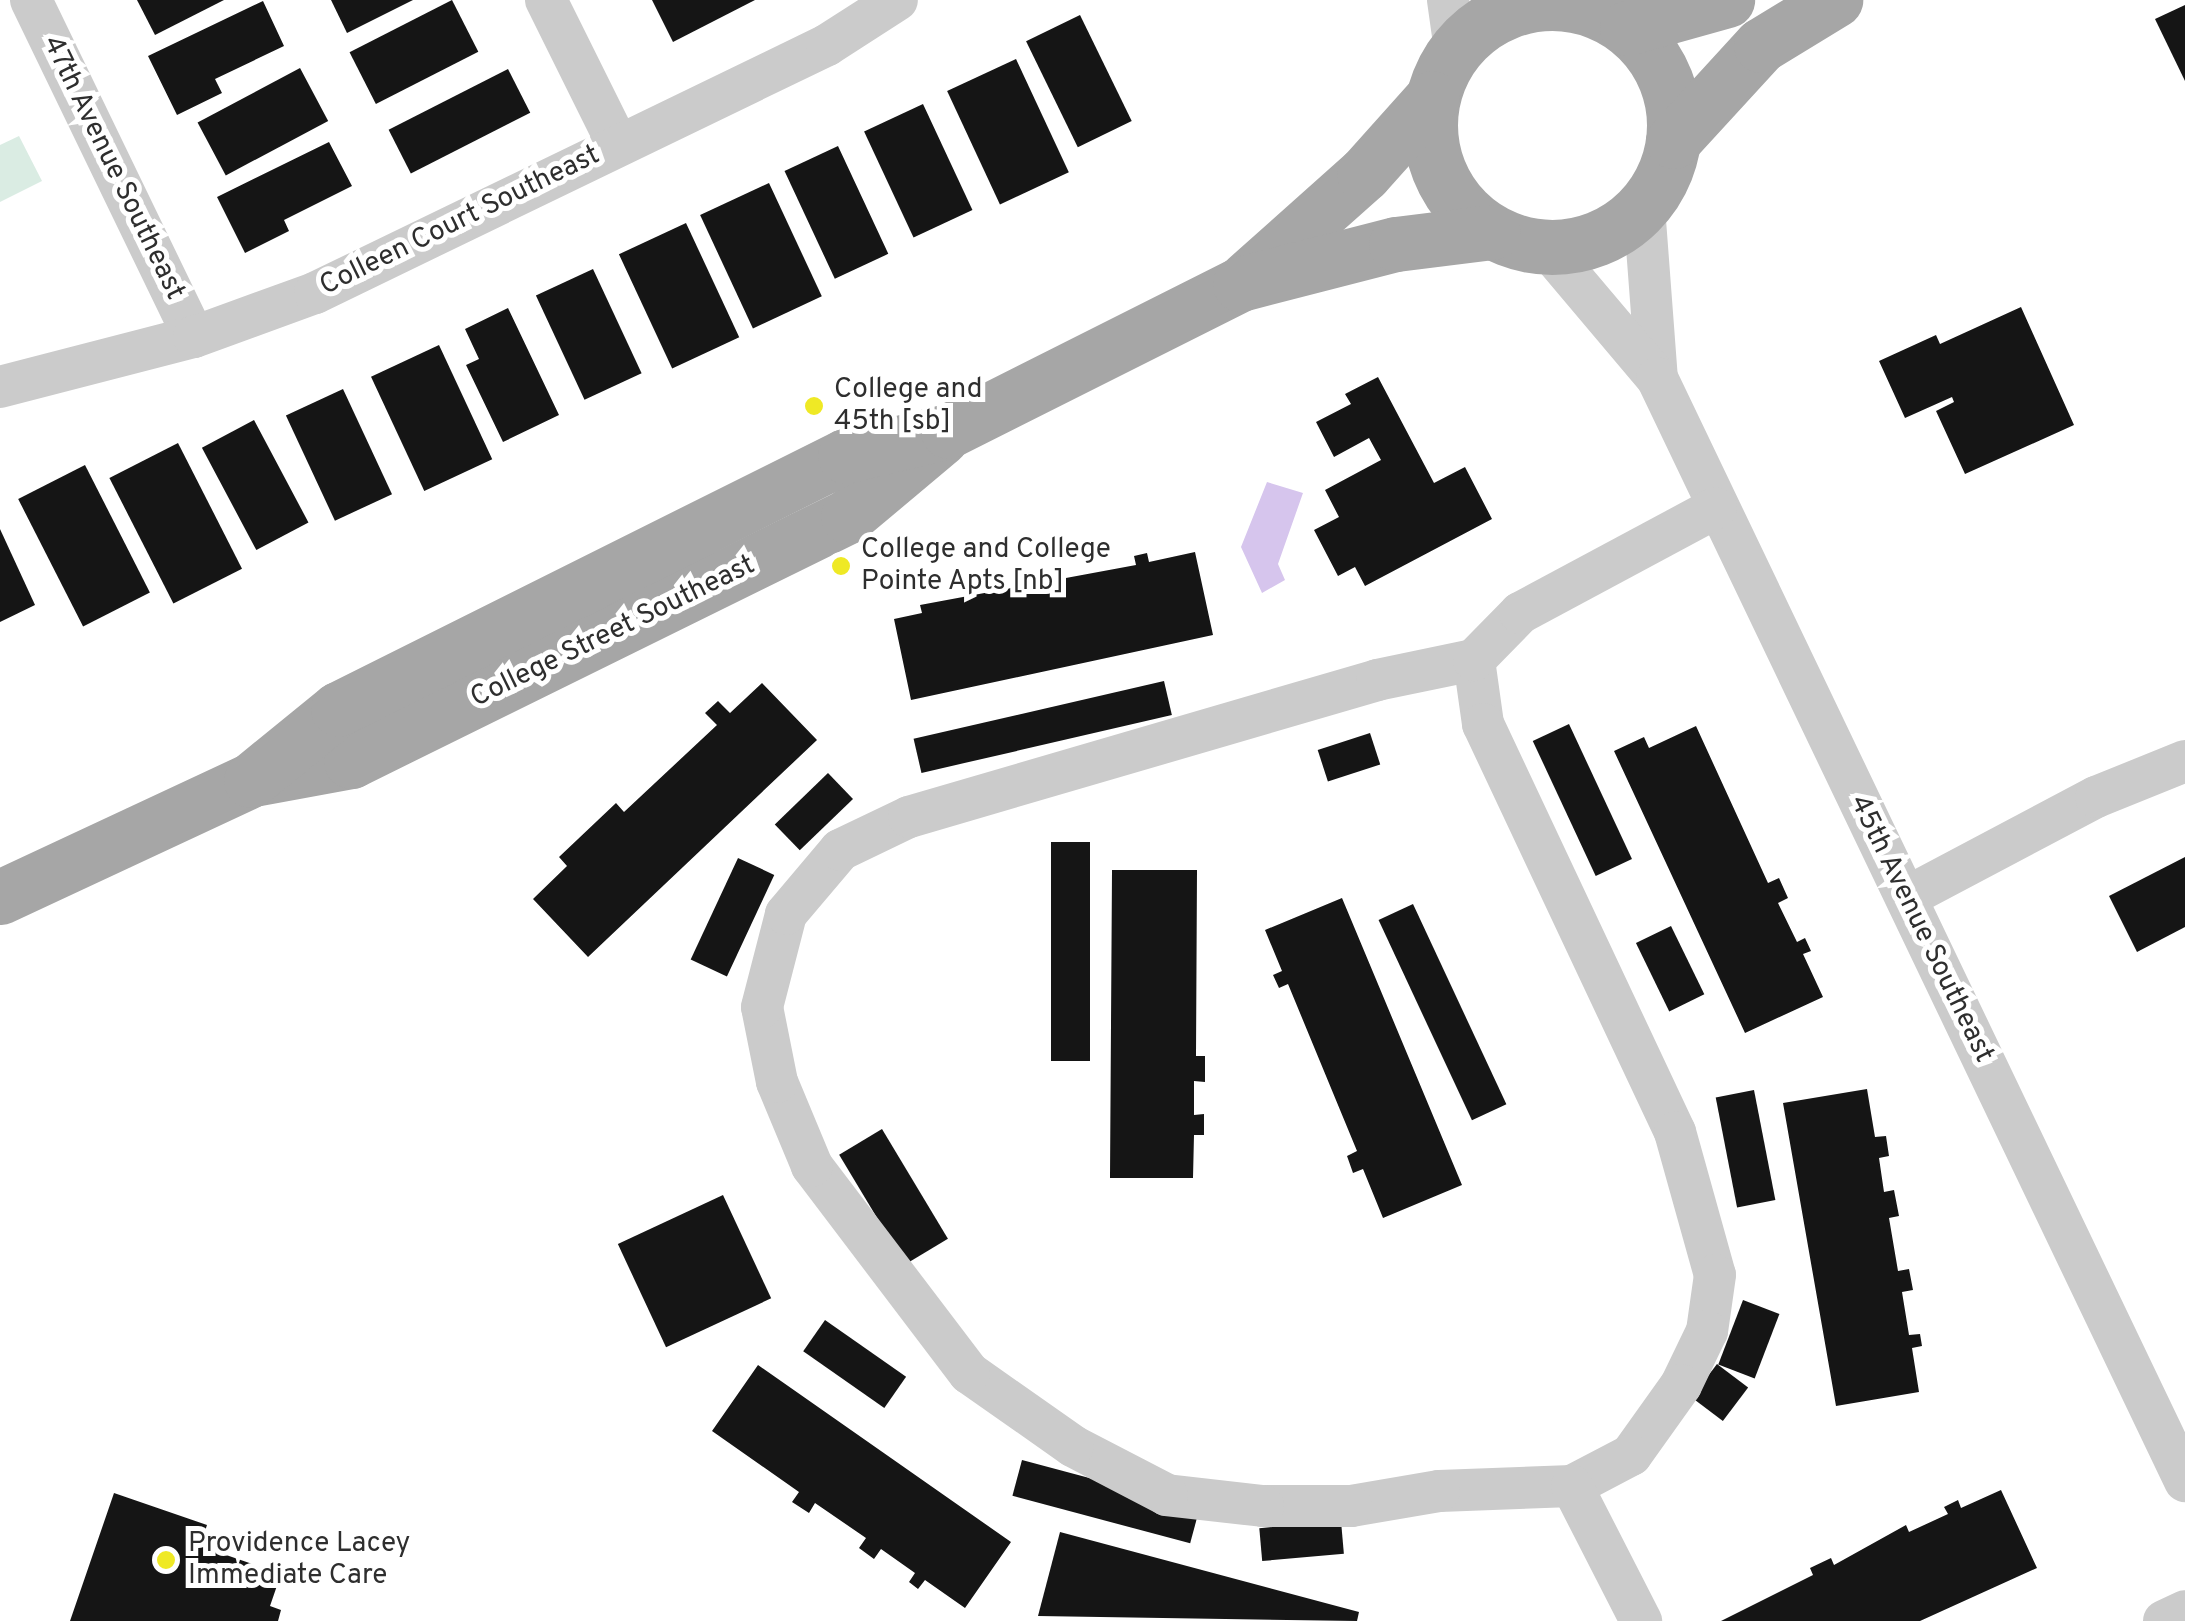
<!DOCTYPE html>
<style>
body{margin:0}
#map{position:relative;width:2185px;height:1621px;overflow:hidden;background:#fff;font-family:Overpass,sans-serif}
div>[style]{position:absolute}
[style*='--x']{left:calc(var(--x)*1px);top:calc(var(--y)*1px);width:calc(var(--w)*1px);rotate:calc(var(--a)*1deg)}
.green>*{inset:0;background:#daece3}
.water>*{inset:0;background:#d6c5ed}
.building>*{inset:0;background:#151515;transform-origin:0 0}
.minor>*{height:42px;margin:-21px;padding:0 21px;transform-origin:21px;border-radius:21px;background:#cbcbcb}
.primary>*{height:55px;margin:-27.5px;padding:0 27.5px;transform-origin:27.5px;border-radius:27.5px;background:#a6a6a6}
.primary>.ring{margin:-27.5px;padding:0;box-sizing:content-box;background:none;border:55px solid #a6a6a6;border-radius:50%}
.dots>*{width:28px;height:28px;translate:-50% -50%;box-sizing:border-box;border:5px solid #fff;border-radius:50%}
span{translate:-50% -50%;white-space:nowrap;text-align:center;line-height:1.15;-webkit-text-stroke:10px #fff;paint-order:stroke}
.street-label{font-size:28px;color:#2e2e2e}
.poi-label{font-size:28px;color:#2e2e2e}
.left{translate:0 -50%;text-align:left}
</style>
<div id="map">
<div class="green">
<div style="clip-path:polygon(19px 136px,42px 181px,0 202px,0 145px)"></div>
</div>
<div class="water">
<div style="clip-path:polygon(1267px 482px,1303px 493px,1278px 564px,1285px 580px,1262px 593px,1241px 547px)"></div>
</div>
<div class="building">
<div style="clip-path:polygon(137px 0,224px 0,155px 35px)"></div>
<div style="clip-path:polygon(331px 0,413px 0,347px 33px)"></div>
<div style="left:452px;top:0;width:58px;height:115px;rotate:63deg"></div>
<div style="clip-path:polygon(652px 0,755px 0,673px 42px)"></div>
<div style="clip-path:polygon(263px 1px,284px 46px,215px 79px,222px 93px,177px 115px,148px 56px)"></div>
<div style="clip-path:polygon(2185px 5px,2185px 81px,2155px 19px)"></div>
<div style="left:1080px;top:15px;width:118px;height:60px;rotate:64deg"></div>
<div style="left:1016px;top:59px;width:125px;height:76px;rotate:65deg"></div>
<div style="left:300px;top:68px;width:60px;height:116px;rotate:62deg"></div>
<div style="left:508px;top:69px;width:49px;height:134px;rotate:63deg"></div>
<div style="left:923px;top:104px;width:117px;height:65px;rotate:65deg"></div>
<div style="clip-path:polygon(329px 142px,352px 186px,284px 220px,289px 231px,245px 253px,217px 197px)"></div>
<div style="left:838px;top:146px;width:119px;height:59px;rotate:65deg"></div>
<div style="left:769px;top:183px;width:125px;height:76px;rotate:65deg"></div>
<div style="left:686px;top:223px;width:126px;height:74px;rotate:65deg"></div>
<div style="left:593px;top:269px;width:115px;height:63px;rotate:65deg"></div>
<div style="clip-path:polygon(2021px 307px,2074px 425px,1965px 474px,1936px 411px,1954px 402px,1952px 397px,1905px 418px,1879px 361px,1936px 335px,1940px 344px)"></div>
<div style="clip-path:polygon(508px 308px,559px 415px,503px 442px,466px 365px,479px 359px,465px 329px)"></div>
<div style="left:439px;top:345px;width:126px;height:75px;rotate:65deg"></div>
<div style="clip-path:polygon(1378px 377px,1434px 483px,1465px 467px,1492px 519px,1365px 586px,1355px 567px,1338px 576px,1314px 530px,1339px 517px,1325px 490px,1381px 460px,1369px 438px,1334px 457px,1316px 422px,1351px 404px,1345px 394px)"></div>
<div style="left:343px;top:389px;width:116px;height:63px;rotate:65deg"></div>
<div style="left:254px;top:420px;width:116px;height:59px;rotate:62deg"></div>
<div style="left:178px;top:443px;width:141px;height:77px;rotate:63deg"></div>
<div style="left:85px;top:465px;width:143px;height:75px;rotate:63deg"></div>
<div style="clip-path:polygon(0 529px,35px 605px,0 622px)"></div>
<div style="clip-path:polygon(1195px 552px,1213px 635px,911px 700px,894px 619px,922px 613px,920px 605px,1136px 565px,1134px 556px,1147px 553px,1149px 562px)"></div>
<div style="left:1164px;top:681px;width:35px;height:257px;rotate:77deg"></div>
<div style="clip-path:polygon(762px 683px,817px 740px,588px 957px,533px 899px,567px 866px,559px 857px,616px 803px,624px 812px,717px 725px,705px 713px,718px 701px,730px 713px)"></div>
<div style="left:1569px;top:724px;width:149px;height:40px;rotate:65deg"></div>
<div style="clip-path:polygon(1696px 726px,1768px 883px,1779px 878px,1788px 898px,1778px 903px,1797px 942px,1805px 938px,1811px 951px,1803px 954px,1823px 997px,1745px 1033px,1614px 751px,1644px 737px,1649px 748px)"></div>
<div style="left:1370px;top:733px;width:33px;height:55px;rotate:72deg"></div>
<div style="left:828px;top:773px;width:36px;height:74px;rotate:46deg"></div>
<div style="left:1051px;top:842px;width:39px;height:219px"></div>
<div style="clip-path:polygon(2185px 857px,2185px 927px,2137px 952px,2109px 896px)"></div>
<div style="left:738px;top:858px;width:40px;height:112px;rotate:25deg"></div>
<div style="clip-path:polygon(1112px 870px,1197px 870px,1196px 1056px,1205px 1056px,1205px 1082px,1194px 1081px,1194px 1115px,1204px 1114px,1204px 1135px,1194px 1135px,1193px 1178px,1110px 1178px)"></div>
<div style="clip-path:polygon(1342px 898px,1462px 1185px,1383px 1218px,1363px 1169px,1353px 1173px,1347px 1156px,1357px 1151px,1288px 984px,1279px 988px,1273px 975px,1282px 971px,1265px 930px)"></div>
<div style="left:1413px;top:904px;width:221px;height:38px;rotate:65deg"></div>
<div style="left:1671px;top:926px;width:76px;height:39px;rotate:64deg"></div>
<div style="clip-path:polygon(1867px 1089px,1875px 1137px,1886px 1136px,1889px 1156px,1879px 1158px,1884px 1192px,1894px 1190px,1899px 1216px,1889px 1218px,1898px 1271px,1909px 1269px,1913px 1290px,1902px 1292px,1909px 1335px,1920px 1334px,1922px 1346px,1912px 1348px,1919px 1392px,1836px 1406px,1783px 1103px)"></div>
<div style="left:1754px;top:1090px;width:112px;height:39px;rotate:79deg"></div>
<div style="left:882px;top:1129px;width:128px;height:50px;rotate:59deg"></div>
<div style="left:723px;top:1195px;width:114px;height:116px;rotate:65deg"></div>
<div style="left:1743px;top:1300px;width:39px;height:69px;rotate:21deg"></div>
<div style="left:825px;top:1320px;width:99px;height:38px;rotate:35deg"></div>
<div style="left:1717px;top:1364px;width:39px;height:42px;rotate:37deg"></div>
<div style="clip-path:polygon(758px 1365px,1011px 1542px,965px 1608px,925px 1580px,918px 1589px,909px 1582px,915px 1573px,881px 1549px,874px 1559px,859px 1548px,866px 1538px,815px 1503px,809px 1513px,792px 1502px,799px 1492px,712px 1431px)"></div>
<div style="left:1022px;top:1460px;width:184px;height:37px;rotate:15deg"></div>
<div style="clip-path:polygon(2001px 1490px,2037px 1568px,1920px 1621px,1721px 1621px,1813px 1575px,1810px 1568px,1831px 1558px,1834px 1565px,1906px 1525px,1909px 1532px,1948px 1514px,1944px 1507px,1958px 1500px,1961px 1508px)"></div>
<div style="clip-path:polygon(114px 1493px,207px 1525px,200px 1546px,281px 1574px,270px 1606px,281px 1610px,278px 1621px,70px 1621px)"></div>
<div style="left:1341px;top:1521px;width:33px;height:82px;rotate:85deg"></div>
<div style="clip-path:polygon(1060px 1532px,1359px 1612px,1357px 1621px,1038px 1616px)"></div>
</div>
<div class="minor">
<div style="--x:31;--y:0;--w:374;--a:64.2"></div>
<div style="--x:546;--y:0;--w:162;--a:63.6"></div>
<div style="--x:1448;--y:0;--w:50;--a:82"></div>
<div style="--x:1538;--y:0;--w:3;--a:45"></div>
<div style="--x:1644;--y:207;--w:171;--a:85.7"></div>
<div style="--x:1547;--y:248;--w:170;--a:49.8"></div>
<div style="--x:1657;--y:378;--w:1223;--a:64.42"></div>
<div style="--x:0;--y:387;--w:200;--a:-14.5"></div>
<div style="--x:194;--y:337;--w:129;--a:-20"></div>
<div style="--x:315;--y:293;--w:569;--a:-25.84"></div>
<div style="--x:827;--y:45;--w:83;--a:-32.7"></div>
<div style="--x:1474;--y:660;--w:65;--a:82"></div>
<div style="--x:1483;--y:724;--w:451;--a:64.8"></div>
<div style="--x:1675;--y:1132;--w:148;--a:74.4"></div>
<div style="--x:1715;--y:1275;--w:57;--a:98.1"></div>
<div style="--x:1707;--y:1331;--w:60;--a:115.7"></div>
<div style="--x:1681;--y:1385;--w:86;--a:125.5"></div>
<div style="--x:1631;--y:1455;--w:67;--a:152.3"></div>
<div style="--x:1572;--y:1486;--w:133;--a:177.8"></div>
<div style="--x:1439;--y:1491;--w:89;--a:170.3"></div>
<div style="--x:1351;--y:1506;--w:88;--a:180"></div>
<div style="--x:1263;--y:1506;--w:97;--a:-173.5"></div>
<div style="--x:1167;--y:1495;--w:106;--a:-152.5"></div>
<div style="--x:1073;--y:1446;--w:127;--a:-144.9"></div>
<div style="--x:969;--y:1373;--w:260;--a:-127.2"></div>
<div style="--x:812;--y:1166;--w:91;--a:-112.6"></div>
<div style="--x:777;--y:1082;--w:76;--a:-101.3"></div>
<div style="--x:762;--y:1007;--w:96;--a:-75.5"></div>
<div style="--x:786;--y:914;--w:84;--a:-49.8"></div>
<div style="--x:840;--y:850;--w:76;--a:-25.6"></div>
<div style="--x:909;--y:817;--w:488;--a:-16.3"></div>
<div style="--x:1377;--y:680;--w:99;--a:-11.7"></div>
<div style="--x:1474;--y:660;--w:66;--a:-45.6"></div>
<div style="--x:1520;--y:613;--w:222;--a:-28.2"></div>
<div style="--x:1907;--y:897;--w:214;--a:-27.9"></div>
<div style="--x:2096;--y:797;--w:96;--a:-22"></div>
<div style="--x:1572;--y:1486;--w:152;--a:62.9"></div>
<div style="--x:2164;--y:1621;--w:23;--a:-25"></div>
</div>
<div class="primary">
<div class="ring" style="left:1430px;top:3px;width:189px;height:189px"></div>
<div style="--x:1627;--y:28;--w:104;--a:-15.6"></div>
<div style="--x:1673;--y:141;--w:130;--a:-47.5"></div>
<div style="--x:1761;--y:45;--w:87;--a:-31.3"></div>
<div style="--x:1246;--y:279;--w:158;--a:-41.7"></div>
<div style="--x:1364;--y:174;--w:102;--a:-48.2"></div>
<div style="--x:259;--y:778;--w:94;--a:-10.5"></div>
<div style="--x:351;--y:761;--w:554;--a:-26.24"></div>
<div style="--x:848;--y:516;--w:121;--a:-40"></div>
<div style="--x:0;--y:897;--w:277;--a:-25"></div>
<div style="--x:251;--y:780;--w:112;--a:-39.2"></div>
<div style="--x:338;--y:709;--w:567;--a:-26.52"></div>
<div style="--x:845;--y:456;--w:106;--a:-13.6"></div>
<div style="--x:948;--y:431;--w:327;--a:-26.7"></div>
<div style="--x:1240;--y:284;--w:161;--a:-14.4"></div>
<div style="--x:1396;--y:244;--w:97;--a:-7.1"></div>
</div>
<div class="dots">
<div style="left:814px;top:406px;background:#efe925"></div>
<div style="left:841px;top:566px;background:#efe925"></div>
<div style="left:166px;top:1560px;background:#efe925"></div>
</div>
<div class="street-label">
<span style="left:113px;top:168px;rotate:64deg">47th Avenue Southeast</span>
<span style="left:460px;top:221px;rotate:-26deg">Colleen Court Southeast</span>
<span style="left:613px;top:632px;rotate:-26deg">College Street Southeast</span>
<span style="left:1921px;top:929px;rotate:64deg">45th Avenue Southeast</span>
</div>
<div class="poi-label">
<span class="left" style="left:834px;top:406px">College and<br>45th [sb]</span>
<span class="left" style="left:861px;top:566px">College and College<br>Pointe Apts [nb]</span>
<span class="left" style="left:188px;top:1560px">Providence Lacey<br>Immediate Care</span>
</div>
</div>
